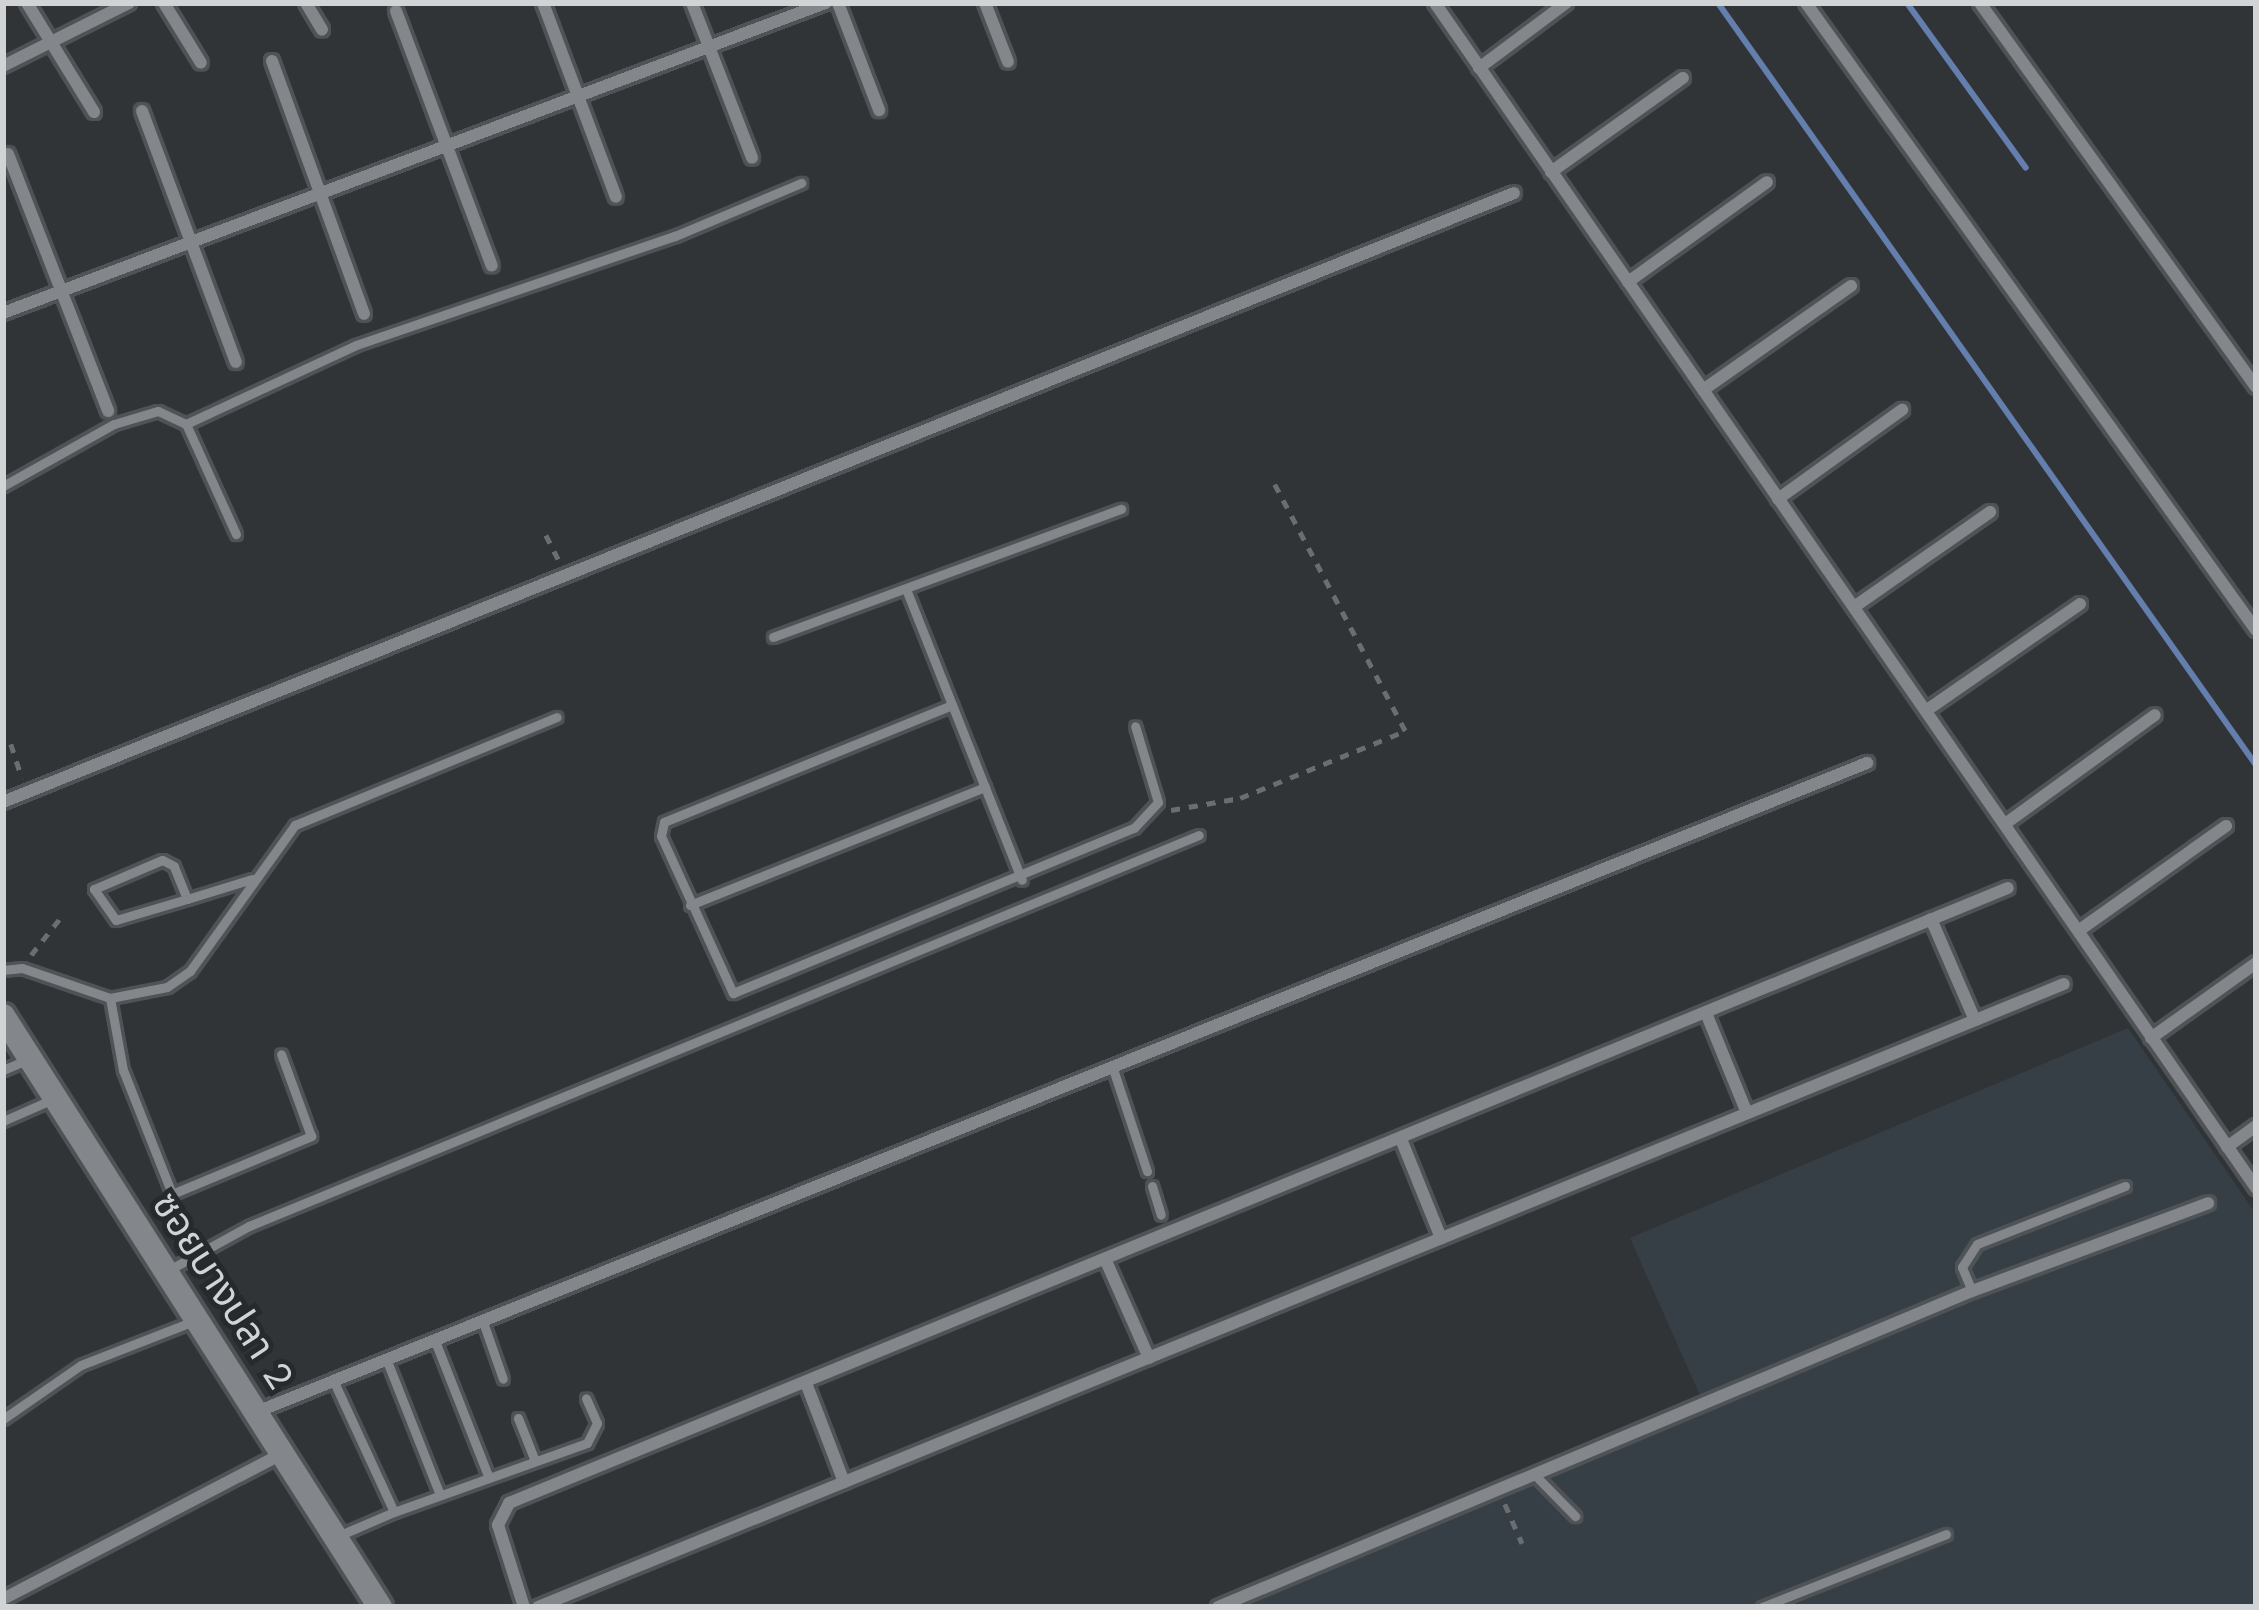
<!DOCTYPE html>
<meta charset="utf-8">
<style>
body{margin:0}
#map{position:relative;width:2259px;height:1610px;overflow:hidden;background:#313437;font-family:"Work Sans","Noto Sans Thai",sans-serif}
div>[style]{position:absolute}
[style*='--x']{left:calc(var(--x)*1px);top:calc(var(--y)*1px);width:calc(var(--w)*1px);rotate:calc(var(--a)*1deg)}
.built>*{inset:0;background:#363e46}
.stream>*{height:6px;margin:-3px;padding:0 3px;transform-origin:3px;border-radius:3px;background:#647fae}
.path>*{height:4.5px;margin-top:-2.25px;transform-origin:0;background:repeating-linear-gradient(90deg,#6b6e71 0 9px,transparent 0 18px)}
.roads{filter:drop-shadow(3px 0 #505355) drop-shadow(-3px 0 #505355) drop-shadow(0 3px #505355) drop-shadow(0 -3px #505355)}
.lane>*{height:9px;margin:-4.5px;padding:0 4.5px;transform-origin:4.5px;border-radius:4.5px;background:#83878b}
.street>*{height:12px;margin:-6px;padding:0 6px;transform-origin:6px;border-radius:6px;background:#83878b}
.secondary>*{height:24px;margin:-12px;padding:0 12px;transform-origin:12px;border-radius:12px;background:#83878b}
span{translate:-50% -50%;white-space:nowrap;text-align:center;line-height:1.15;-webkit-text-stroke:10px #272a2d;paint-order:stroke}
.street-label{font-size:39px;color:#d1d3d5}
.frame{position:absolute;inset:0;border:6px solid #d1d3d5;pointer-events:none}
</style>
<div id="map">
<div class="built">
<div style="clip-path:polygon(2128px 1028px,2256px 1214px,2256px 1607px,1207px 1607px,1703px 1402px,1630px 1238px)"></div>
</div>
<div class="stream">
<div style="--x:1718;--y:3;--w:933;--a:54.78"></div>
<div style="--x:1907;--y:3;--w:203;--a:54.2"></div>
</div>
<div class="path">
<div style="--x:546;--y:535;--w:30;--a:63"></div>
<div style="--x:11;--y:744;--w:36;--a:72"></div>
<div style="--x:1171;--y:810;--w:70;--a:-9.9"></div>
<div style="--x:1240;--y:798;--w:178;--a:-22.1"></div>
<div style="--x:1405;--y:731;--w:284;--a:-117.9"></div>
<div style="--x:31;--y:955;--w:48;--a:-51.7"></div>
<div style="--x:1505;--y:1504;--w:43;--a:66.4"></div>
</div>
<div class="roads">
<div class="lane">
<div style="--x:186;--y:424;--w:187;--a:-24.9"></div>
<div style="--x:356;--y:345;--w:337;--a:-18.9"></div>
<div style="--x:675;--y:236;--w:137;--a:-22.8"></div>
<div style="--x:3;--y:486;--w:127;--a:-29.2"></div>
<div style="--x:114;--y:424;--w:46;--a:-16.5"></div>
<div style="--x:158;--y:411;--w:31;--a:25"></div>
<div style="--x:186;--y:424;--w:121;--a:65.6"></div>
<div style="--x:906;--y:589;--w:313;--a:68.3"></div>
<div style="--x:773;--y:637;--w:371;--a:-20.2"></div>
<div style="--x:952;--y:705;--w:311;--a:157.9"></div>
<div style="--x:664;--y:822;--w:14;--a:102"></div>
<div style="--x:661;--y:836;--w:173;--a:65.4"></div>
<div style="--x:733;--y:993;--w:434;--a:-22.4"></div>
<div style="--x:1134;--y:828;--w:35;--a:-47"></div>
<div style="--x:1158;--y:802;--w:79;--a:-106.8"></div>
<div style="--x:187;--y:899;--w:35;--a:-112"></div>
<div style="--x:174;--y:866;--w:13;--a:-153"></div>
<div style="--x:162;--y:860;--w:74;--a:156.9"></div>
<div style="--x:94;--y:889;--w:38;--a:55"></div>
<div style="--x:116;--y:920;--w:74;--a:-16.5"></div>
<div style="--x:187;--y:899;--w:68;--a:-17.1"></div>
<div style="--x:690;--y:905;--w:318;--a:-21.8"></div>
<div style="--x:3;--y:970;--w:19;--a:-6"></div>
<div style="--x:22;--y:968;--w:93;--a:18.8"></div>
<div style="--x:110;--y:998;--w:58;--a:-10.9"></div>
<div style="--x:167;--y:987;--w:28;--a:-35"></div>
<div style="--x:190;--y:971;--w:180;--a:-54.3"></div>
<div style="--x:295;--y:825;--w:283;--a:-22.4"></div>
<div style="--x:110;--y:998;--w:73;--a:79.8"></div>
<div style="--x:123;--y:1070;--w:133;--a:68.4"></div>
<div style="--x:172;--y:1194;--w:151;--a:-22.6"></div>
<div style="--x:311;--y:1136;--w:87;--a:-110.1"></div>
<div style="--x:1112;--y:1066;--w:111;--a:71.6"></div>
<div style="--x:3;--y:1070;--w:25;--a:-23"></div>
<div style="--x:3;--y:1121;--w:55;--a:-23.7"></div>
<div style="--x:1152;--y:1186;--w:30;--a:73"></div>
<div style="--x:167;--y:1271;--w:94;--a:-28.8"></div>
<div style="--x:249;--y:1226;--w:1027;--a:-22.37"></div>
<div style="--x:1972;--y:1291;--w:26;--a:-113"></div>
<div style="--x:1962;--y:1267;--w:27;--a:-57"></div>
<div style="--x:1977;--y:1244;--w:159;--a:-21.4"></div>
<div style="--x:483;--y:1322;--w:60;--a:70.7"></div>
<div style="--x:435;--y:1341;--w:147;--a:68.5"></div>
<div style="--x:387;--y:1361;--w:144;--a:68.4"></div>
<div style="--x:334;--y:1382;--w:143;--a:65.2"></div>
<div style="--x:394;--y:1512;--w:205;--a:-19.7"></div>
<div style="--x:587;--y:1443;--w:22;--a:-63"></div>
<div style="--x:597;--y:1423;--w:27;--a:-114"></div>
<div style="--x:518;--y:1418;--w:46;--a:68.4"></div>
<div style="--x:3;--y:1419;--w:95;--a:-34.7"></div>
<div style="--x:81;--y:1365;--w:121;--a:-21.3"></div>
<div style="--x:1534;--y:1474;--w:59;--a:45.7"></div>
<div style="--x:338;--y:1536;--w:61;--a:-23.2"></div>
<div style="--x:1762;--y:1607;--w:198;--a:-21.6"></div>
</div>
<div class="street">
<div style="--x:27;--y:3;--w:128;--a:58.4"></div>
<div style="--x:164;--y:3;--w:70;--a:58.3"></div>
<div style="--x:306;--y:3;--w:31;--a:59"></div>
<div style="--x:543;--y:3;--w:207;--a:69.4"></div>
<div style="--x:692;--y:3;--w:166;--a:68.8"></div>
<div style="--x:838;--y:3;--w:115;--a:69"></div>
<div style="--x:985;--y:3;--w:63;--a:68.7"></div>
<div style="--x:1435;--y:3;--w:1442;--a:55.28"></div>
<div style="--x:1806;--y:3;--w:772;--a:54.33"></div>
<div style="--x:1980;--y:3;--w:473;--a:54.3"></div>
<div style="--x:396;--y:11;--w:272;--a:69.4"></div>
<div style="--x:272;--y:61;--w:269;--a:70"></div>
<div style="--x:3;--y:66;--w:141;--a:-26.6"></div>
<div style="--x:1479;--y:68;--w:109;--a:-36.8"></div>
<div style="--x:142;--y:111;--w:268;--a:69.5"></div>
<div style="--x:8;--y:154;--w:276;--a:68.7"></div>
<div style="--x:1551;--y:172;--w:162;--a:-35.5"></div>
<div style="--x:1628;--y:282;--w:171;--a:-35.7"></div>
<div style="--x:3;--y:313;--w:879;--a:-20.66"></div>
<div style="--x:1703;--y:390;--w:181;--a:-35.1"></div>
<div style="--x:1778;--y:499;--w:153;--a:-35.7"></div>
<div style="--x:1854;--y:607;--w:166;--a:-34.9"></div>
<div style="--x:1927;--y:710;--w:186;--a:-34.7"></div>
<div style="--x:3;--y:802;--w:1629;--a:-21.95"></div>
<div style="--x:2005;--y:824;--w:185;--a:-36"></div>
<div style="--x:1931;--y:919;--w:110;--a:66.5"></div>
<div style="--x:2081;--y:929;--w:178;--a:-35.4"></div>
<div style="--x:1706;--y:1013;--w:108;--a:67.7"></div>
<div style="--x:2151;--y:1038;--w:129;--a:-35.5"></div>
<div style="--x:1401;--y:1139;--w:107;--a:68"></div>
<div style="--x:2227;--y:1147;--w:36;--a:-36"></div>
<div style="--x:1106;--y:1261;--w:106;--a:66.1"></div>
<div style="--x:806;--y:1383;--w:106;--a:69"></div>
<div style="--x:259;--y:1411;--w:1734;--a:-21.95"></div>
<div style="--x:3;--y:1599;--w:317;--a:-27.5"></div>
<div style="--x:524;--y:1607;--w:86;--a:-107.6"></div>
<div style="--x:498;--y:1525;--w:25;--a:-63"></div>
<div style="--x:509;--y:1503;--w:1620;--a:-22.31"></div>
<div style="--x:538;--y:1607;--w:1648;--a:-22.21"></div>
<div style="--x:1218;--y:1607;--w:818;--a:-22.74"></div>
<div style="--x:1972;--y:1291;--w:252;--a:-20.4"></div>
</div>
<div class="secondary">
<div style="--x:3;--y:1016;--w:701;--a:57.47"></div>
</div>
</div>
<div class="street-label">
<span style="left:223px;top:1291px;rotate:57deg">ซอยบางปลา 2</span>
</div>
<div class="frame"></div>
</div>
